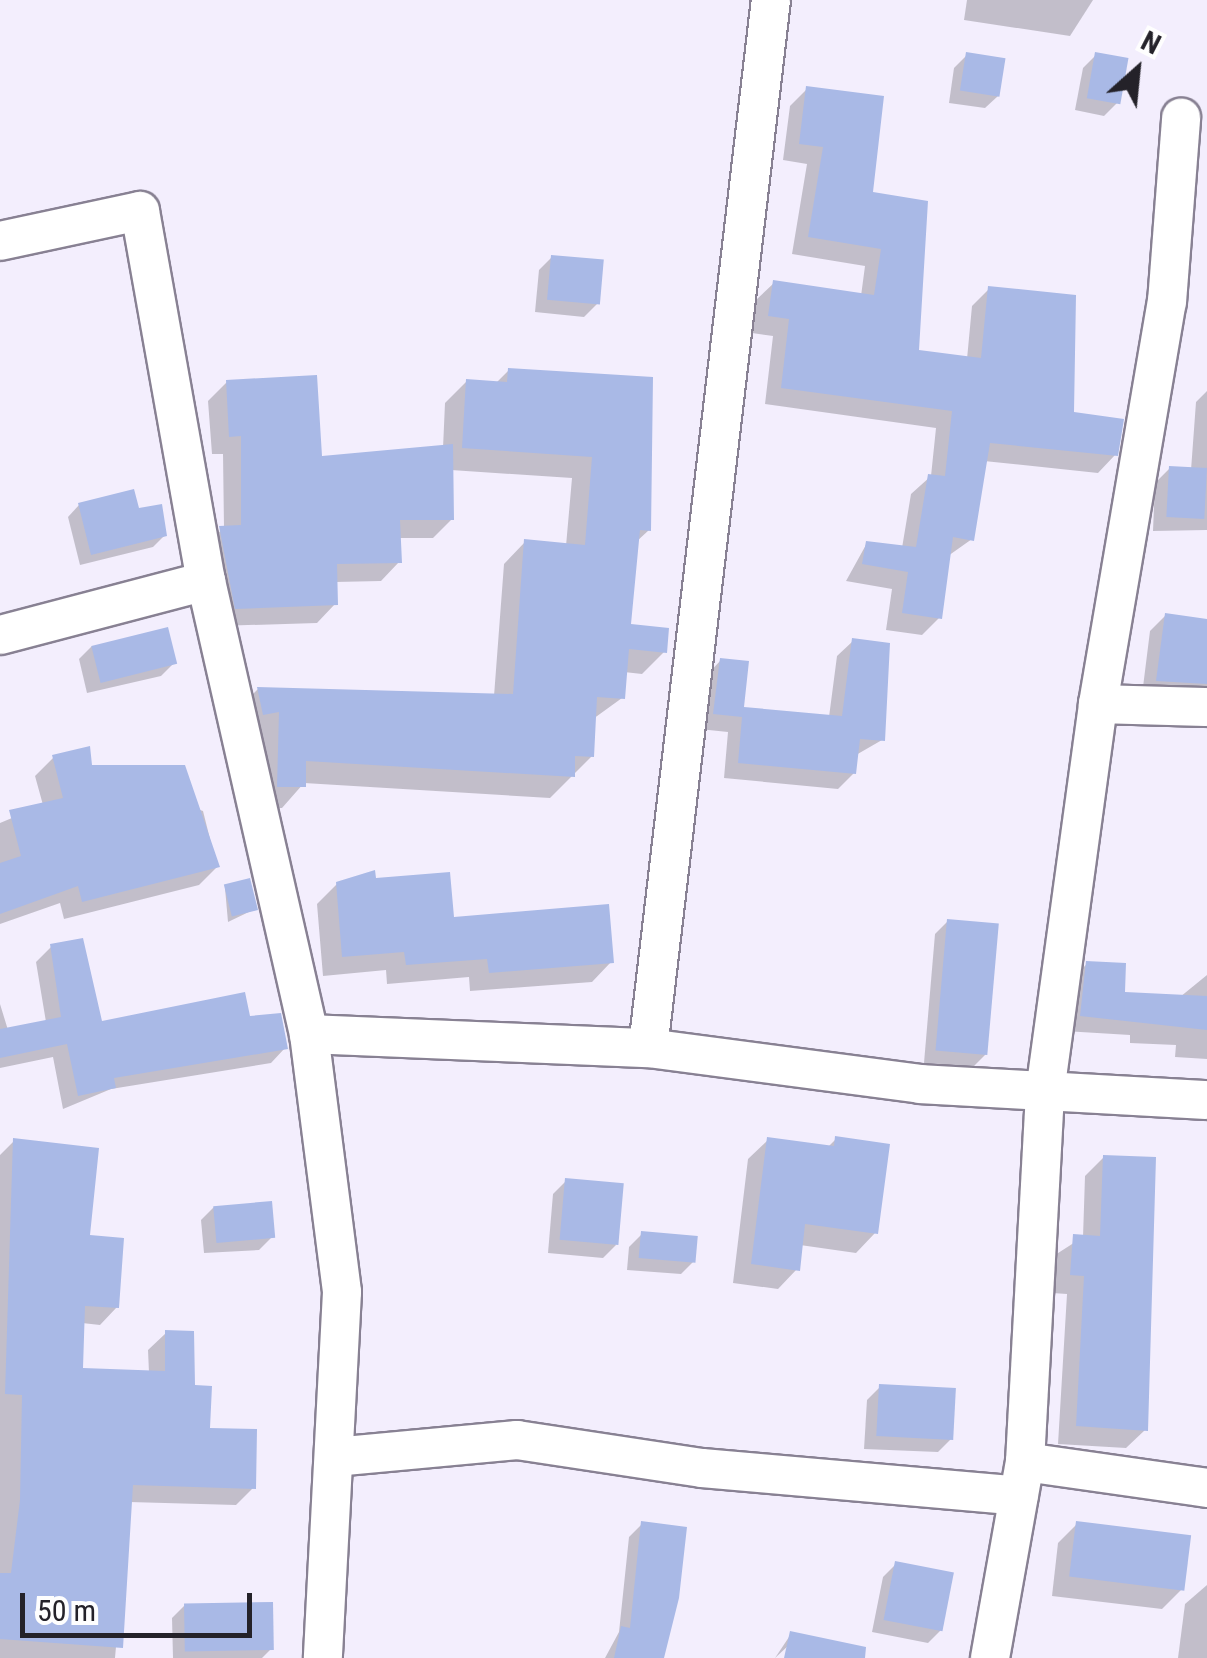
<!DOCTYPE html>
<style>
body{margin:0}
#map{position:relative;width:1207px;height:1658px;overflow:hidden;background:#f3eefd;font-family:"Roboto Condensed",sans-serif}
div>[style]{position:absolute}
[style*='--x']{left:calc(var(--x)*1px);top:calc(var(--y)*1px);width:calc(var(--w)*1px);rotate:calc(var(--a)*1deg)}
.shadow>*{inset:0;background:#0003}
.building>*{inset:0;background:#a9b9e6;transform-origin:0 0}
.roads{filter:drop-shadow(2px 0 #888193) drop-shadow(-2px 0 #888193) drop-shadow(0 2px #888193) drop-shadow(0 -2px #888193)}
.minor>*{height:38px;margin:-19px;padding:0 19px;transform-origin:19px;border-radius:19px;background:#fff}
span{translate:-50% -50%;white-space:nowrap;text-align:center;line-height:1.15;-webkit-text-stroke:9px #fefefe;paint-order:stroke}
.north{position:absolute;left:1087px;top:20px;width:100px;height:100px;-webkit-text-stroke:8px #fefefe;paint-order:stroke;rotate:27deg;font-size:28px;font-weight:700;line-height:40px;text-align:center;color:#242229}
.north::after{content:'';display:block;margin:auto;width:35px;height:45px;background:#242229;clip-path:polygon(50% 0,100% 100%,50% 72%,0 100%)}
.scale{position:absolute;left:20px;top:1593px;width:232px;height:45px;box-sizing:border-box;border:5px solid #242229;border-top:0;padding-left:12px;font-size:30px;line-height:35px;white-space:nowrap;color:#242229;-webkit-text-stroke:8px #fefefe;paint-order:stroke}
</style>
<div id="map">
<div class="shadow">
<div style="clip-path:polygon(967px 0,1093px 0,1070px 36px,964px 20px)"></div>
<div style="clip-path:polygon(967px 55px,998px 96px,985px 108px,949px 103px,954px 68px)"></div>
<div style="clip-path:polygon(1096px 55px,1117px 103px,1104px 116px,1075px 110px,1083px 68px)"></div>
<div style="clip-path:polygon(807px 89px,870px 194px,917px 352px,967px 359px,972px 306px,989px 289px,1072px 414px,1115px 455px,1098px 473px,984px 461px,972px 539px,948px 556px,939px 618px,922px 635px,886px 630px,892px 589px,846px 581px,867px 543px,902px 548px,911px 494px,931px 476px,936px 428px,765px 404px,773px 336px,752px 333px,756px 300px,774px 283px,861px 296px,865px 266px,792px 254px,807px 164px,783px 160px,790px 106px)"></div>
<div style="clip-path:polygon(552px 257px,597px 304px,584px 317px,535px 312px,539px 270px)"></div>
<div style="clip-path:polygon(509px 370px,651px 380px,649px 530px,636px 542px,628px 627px,664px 652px,642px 674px,624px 672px,622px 698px,593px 719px,592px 756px,550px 798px,304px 783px,282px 808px,256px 808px,236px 711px,258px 689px,494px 696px,504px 564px,525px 542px,566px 546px,572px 478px,451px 470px,452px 519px,433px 538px,398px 538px,399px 562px,381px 581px,335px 582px,335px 604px,317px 623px,217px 626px,202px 547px,224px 528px,223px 454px,212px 454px,208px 401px,227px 382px,320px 459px,443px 448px,445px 403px,467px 381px,496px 383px)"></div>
<div style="clip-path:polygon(1207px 391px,1207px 530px,1153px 531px,1155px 483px,1170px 468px,1191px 470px,1196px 402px)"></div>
<div style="clip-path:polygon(79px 505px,137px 511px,165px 535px,153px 547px,80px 565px,68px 517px)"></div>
<div style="clip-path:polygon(1165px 616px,1207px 622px,1207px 704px,1142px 695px,1150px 631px)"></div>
<div style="clip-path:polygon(853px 641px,882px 740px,856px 755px,854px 773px,838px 789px,724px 778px,728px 732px,699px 729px,706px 676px,721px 660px,742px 709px,829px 717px,837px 656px)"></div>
<div style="clip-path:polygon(92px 646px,174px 663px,161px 676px,87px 693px,79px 659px)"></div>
<div style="clip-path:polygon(53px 758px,203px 811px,217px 867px,199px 885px,64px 919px,60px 903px,0 924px,0 823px,43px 805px,35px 776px)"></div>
<div style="clip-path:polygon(374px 881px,452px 920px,611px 962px,592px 982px,470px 991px,469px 977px,387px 984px,386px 970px,323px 976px,317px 904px,337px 884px)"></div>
<div style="clip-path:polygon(225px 888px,255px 909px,228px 922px)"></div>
<div style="clip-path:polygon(948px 921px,987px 1053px,974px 1066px,924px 1063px,935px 934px)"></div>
<div style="clip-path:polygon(51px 947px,100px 1024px,248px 1019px,285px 1048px,271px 1063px,111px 1089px,63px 1109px,53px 1057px,0 1068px,0 1004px,8px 1030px,46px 1022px,36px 962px)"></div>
<div style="clip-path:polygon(1087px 964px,1122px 994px,1180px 997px,1207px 975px,1207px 1059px,1175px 1057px,1176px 1045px,1130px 1043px,1130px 1035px,1064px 1031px,1070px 980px)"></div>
<div style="clip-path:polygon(836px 1139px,875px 1233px,856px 1253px,800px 1245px,797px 1269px,778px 1289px,733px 1283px,748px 1159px,768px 1140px,828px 1147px)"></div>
<div style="clip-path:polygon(14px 1141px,87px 1237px,117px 1307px,100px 1325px,82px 1323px,80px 1371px,149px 1373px,148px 1350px,166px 1333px,208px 1430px,253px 1488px,236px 1505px,129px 1502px,115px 1658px,0 1658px,0 1155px)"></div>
<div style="clip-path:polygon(1104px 1157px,1145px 1430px,1126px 1448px,1058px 1444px,1067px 1294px,1052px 1293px,1055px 1255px,1083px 1237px,1085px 1176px)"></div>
<div style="clip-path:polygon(566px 1181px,616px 1245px,603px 1258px,548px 1253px,553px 1194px)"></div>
<div style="clip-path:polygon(214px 1207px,272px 1237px,259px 1250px,204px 1253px,201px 1220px)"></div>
<div style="clip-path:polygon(642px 1234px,694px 1261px,681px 1274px,627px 1270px,629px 1247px)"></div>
<div style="clip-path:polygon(880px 1387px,951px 1439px,938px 1452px,864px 1449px,867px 1400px)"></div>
<div style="clip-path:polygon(642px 1524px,661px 1658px,605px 1658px,619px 1632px,629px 1537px)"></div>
<div style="clip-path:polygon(1077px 1524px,1182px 1589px,1162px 1609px,1052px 1596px,1058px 1543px)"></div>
<div style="clip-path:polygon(896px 1564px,941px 1630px,928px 1643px,872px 1632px,883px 1577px)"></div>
<div style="clip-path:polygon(1207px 1585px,1207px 1658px,1178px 1658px,1185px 1604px)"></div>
<div style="clip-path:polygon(185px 1605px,271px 1649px,262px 1658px,173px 1658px,172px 1618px)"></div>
<div style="clip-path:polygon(791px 1634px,832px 1658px,787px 1658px,789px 1645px,775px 1658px)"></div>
</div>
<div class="building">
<div style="left:966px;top:52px;width:40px;height:39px;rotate:9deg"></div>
<div style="left:1095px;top:52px;width:34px;height:47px;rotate:10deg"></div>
<div style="clip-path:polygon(806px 86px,884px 96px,873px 192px,928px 201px,919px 350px,981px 358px,988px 286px,1076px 295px,1074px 412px,1124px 419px,1118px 456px,990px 443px,974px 541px,953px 537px,942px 619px,902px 613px,908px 572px,862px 564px,866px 541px,916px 547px,928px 474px,945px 476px,952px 411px,781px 388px,789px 319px,768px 316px,773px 280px,874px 295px,881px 249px,808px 237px,823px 147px,799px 144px)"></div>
<div style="left:551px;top:255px;width:53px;height:45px;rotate:5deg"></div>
<div style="clip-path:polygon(508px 368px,653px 377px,651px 531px,640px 530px,631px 624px,669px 628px,667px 653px,629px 649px,625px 699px,597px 697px,594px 757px,575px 756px,575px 777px,306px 761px,306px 787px,277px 787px,279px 712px,263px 715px,257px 687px,513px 694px,524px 539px,585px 545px,592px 457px,462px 448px,466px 379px,507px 382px)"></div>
<div style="clip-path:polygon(317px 375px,322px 456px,453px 444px,454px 520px,400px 520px,402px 563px,337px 564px,338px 605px,235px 609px,219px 526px,241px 525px,241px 436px,229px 437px,226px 380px)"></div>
<div style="left:1169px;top:466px;width:38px;height:51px;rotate:3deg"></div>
<div style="clip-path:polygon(134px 489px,139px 508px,162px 504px,167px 536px,91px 555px,78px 503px)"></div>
<div style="clip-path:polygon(1165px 613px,1207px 619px,1207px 684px,1156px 681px)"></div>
<div style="left:168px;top:627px;width:38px;height:79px;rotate:76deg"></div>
<div style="clip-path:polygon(852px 638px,890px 643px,885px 741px,860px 739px,856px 774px,738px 763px,742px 717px,713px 714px,720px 658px,749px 661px,744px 707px,842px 716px)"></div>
<div style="clip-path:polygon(90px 746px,92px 765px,185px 765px,220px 867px,82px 902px,78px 886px,0 914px,0 863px,21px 856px,9px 810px,63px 798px,52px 755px)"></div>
<div style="clip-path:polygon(375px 870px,376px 878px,450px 872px,454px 917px,609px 904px,614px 963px,489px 973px,487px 959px,406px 965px,404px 952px,342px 957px,336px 882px)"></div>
<div style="left:250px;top:878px;width:33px;height:27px;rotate:76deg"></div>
<div style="left:947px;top:919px;width:52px;height:132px;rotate:5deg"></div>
<div style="clip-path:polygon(83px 938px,102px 1021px,245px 992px,250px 1016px,281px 1013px,288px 1049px,114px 1078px,116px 1088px,78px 1096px,67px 1044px,0 1058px,0 1029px,61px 1017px,50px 944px)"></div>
<div style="clip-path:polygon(1086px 961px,1126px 963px,1125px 992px,1207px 996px,1207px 1030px,1080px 1016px)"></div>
<div style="clip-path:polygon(835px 1136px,890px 1144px,878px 1234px,805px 1224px,800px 1271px,751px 1264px,767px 1137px,834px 1146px)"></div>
<div style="clip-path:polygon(13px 1138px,99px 1148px,90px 1235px,124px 1238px,119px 1308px,85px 1306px,83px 1368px,165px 1371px,165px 1330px,194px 1331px,195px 1385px,212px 1386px,210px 1428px,257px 1429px,256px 1489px,133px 1485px,123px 1648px,0 1639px,0 1573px,11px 1573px,20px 1500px,22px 1395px,5px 1394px)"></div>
<div style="clip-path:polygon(1103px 1155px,1156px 1157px,1148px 1431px,1076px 1426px,1084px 1276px,1070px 1275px,1073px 1234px,1100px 1236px)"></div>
<div style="left:565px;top:1178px;width:59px;height:62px;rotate:5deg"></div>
<div style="left:272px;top:1201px;width:37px;height:59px;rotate:85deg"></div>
<div style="left:641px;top:1231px;width:57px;height:27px;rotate:5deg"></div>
<div style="left:879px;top:1384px;width:77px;height:52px;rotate:3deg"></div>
<div style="clip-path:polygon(641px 1521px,687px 1527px,679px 1598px,664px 1658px,614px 1658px,621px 1626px,630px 1628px)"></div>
<div style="left:1076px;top:1521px;width:116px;height:56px;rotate:7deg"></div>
<div style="left:895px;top:1561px;width:60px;height:60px;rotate:11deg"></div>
<div style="left:273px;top:1602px;width:48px;height:89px;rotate:89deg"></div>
<div style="clip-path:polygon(790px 1631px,866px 1647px,865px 1658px,784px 1658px)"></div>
</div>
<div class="roads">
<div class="minor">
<div style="--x:0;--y:241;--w:143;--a:-12.1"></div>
<div style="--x:140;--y:211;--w:376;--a:79.9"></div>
<div style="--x:0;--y:635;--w:213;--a:-14.7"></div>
<div style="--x:206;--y:581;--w:465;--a:77.2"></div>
<div style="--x:309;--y:1034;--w:339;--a:2.4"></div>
<div style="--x:648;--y:1048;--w:274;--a:7.5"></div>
<div style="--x:920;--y:1084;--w:287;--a:3.2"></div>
<div style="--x:1098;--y:704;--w:109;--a:1.6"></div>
<div style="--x:309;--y:1034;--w:260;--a:82.7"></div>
<div style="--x:342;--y:1292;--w:366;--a:93"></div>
<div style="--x:648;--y:1048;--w:1055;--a:-83.31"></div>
<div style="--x:334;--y:1457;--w:184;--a:-5.3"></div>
<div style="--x:517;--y:1440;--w:187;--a:8.6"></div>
<div style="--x:702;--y:1468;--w:318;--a:5"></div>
<div style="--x:1025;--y:1462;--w:184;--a:8.1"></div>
<div style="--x:990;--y:1658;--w:199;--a:-79.9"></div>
<div style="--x:1025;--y:1462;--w:371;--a:-86.9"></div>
<div style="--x:1045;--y:1092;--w:392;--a:-82.2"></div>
<div style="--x:1098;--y:704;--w:408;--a:-80.3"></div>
<div style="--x:1167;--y:302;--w:185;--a:-85.6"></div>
</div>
</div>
<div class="north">N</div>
<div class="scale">50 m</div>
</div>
